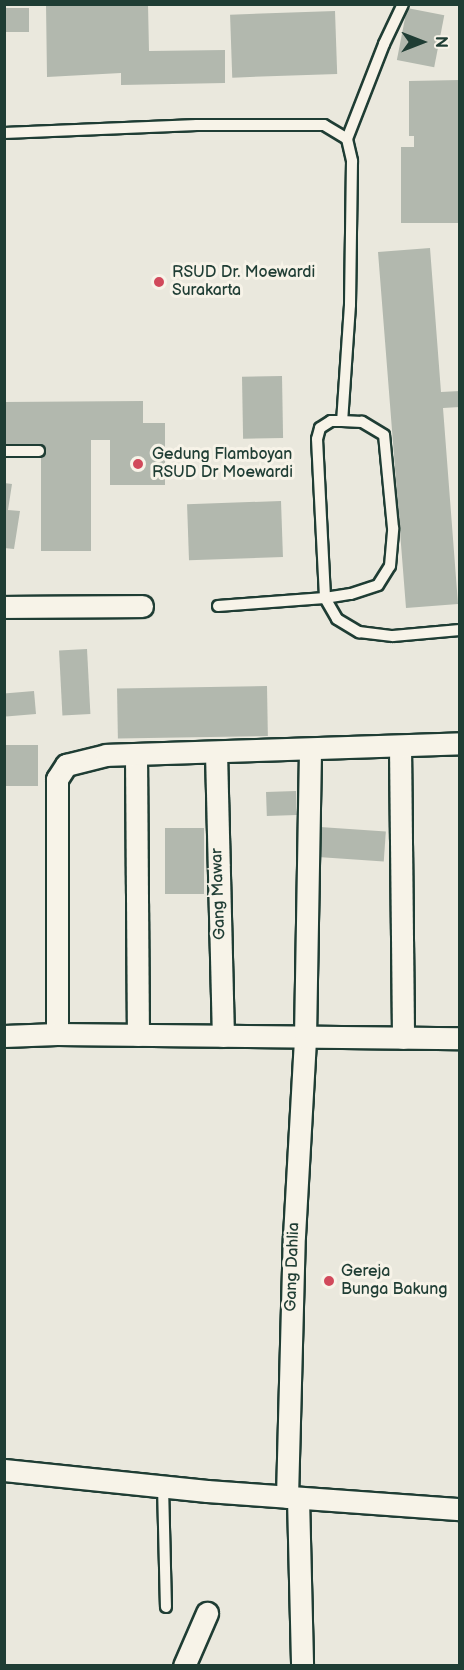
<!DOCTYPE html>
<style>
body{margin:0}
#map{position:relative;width:464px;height:1670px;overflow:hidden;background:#eae8dd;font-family:"Balsamiq Sans",sans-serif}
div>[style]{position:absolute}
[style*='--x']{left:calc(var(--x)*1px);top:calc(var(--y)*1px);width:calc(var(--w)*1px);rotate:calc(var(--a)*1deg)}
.building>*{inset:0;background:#b2b8ae;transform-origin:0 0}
.roads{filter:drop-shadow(2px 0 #1f3d34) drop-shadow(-2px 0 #1f3d34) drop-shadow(0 2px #1f3d34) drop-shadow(0 -2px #1f3d34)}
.service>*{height:10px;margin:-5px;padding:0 5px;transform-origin:5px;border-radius:5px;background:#f7f3e8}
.minor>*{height:21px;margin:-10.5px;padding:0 10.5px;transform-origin:10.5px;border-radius:10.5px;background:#f7f3e8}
.dots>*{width:16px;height:16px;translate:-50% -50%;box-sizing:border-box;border:3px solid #f7f3e8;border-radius:50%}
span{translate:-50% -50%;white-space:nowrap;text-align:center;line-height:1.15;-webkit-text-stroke:6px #f7f3e8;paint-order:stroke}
.poi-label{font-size:16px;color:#1f3d34}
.left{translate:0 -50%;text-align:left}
.street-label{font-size:16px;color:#1f3d34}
.frame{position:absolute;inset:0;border:6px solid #1f3d34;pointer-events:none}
.north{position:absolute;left:392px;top:12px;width:60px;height:60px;-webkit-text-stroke:4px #f7f3e8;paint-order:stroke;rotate:90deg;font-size:16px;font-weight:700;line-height:24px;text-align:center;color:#1f3d34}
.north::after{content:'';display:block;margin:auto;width:21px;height:27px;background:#1f3d34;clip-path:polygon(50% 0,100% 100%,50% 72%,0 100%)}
</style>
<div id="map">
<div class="building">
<div style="clip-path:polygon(46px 4px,148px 4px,149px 51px,225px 50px,225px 83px,121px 85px,121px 73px,47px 77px)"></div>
<div style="left:4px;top:8px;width:25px;height:24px"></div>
<div style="left:407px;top:8px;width:38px;height:53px;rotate:11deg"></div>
<div style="left:335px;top:11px;width:63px;height:105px;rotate:88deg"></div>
<div style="clip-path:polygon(460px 80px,460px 223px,401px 223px,401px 147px,414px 147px,414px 136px,409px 136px,409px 81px)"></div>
<div style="clip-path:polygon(430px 248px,441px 392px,460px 391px,460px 407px,443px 408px,458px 604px,406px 608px,378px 252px)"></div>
<div style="left:282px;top:376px;width:62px;height:40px;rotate:89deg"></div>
<div style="clip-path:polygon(143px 401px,143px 423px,165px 423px,165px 485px,110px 485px,110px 440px,91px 440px,91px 551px,41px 551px,41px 444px,4px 444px,4px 402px)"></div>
<div style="clip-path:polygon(4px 483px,12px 484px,8px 510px,20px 511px,14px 549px,4px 548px)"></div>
<div style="left:281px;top:501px;width:56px;height:94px;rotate:88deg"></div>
<div style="left:87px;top:649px;width:65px;height:28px;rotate:87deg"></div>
<div style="left:267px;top:686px;width:50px;height:150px;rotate:89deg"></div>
<div style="left:34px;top:691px;width:23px;height:30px;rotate:85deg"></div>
<div style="left:4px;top:745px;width:34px;height:41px"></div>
<div style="left:296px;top:791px;width:24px;height:30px;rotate:88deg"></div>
<div style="left:320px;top:827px;width:66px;height:30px;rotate:4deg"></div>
<div style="left:165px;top:828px;width:39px;height:66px"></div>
</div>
<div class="roads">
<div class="service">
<div style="--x:4;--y:133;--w:193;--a:-2.4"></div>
<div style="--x:197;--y:125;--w:127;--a:0"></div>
<div style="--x:324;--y:125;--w:27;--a:31"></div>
<div style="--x:347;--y:139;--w:23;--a:77"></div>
<div style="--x:352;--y:161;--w:144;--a:90.8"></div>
<div style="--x:350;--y:305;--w:116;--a:93.9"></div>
<div style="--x:342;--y:421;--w:11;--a:180"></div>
<div style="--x:331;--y:421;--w:13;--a:148"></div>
<div style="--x:320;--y:428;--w:11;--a:105"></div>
<div style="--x:317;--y:439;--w:159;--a:87.1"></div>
<div style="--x:325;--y:598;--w:24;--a:60"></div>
<div style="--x:337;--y:619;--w:26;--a:31"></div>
<div style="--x:359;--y:632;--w:34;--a:7"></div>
<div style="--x:393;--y:636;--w:67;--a:-5.1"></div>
<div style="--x:347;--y:139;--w:102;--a:-68.7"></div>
<div style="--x:384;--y:44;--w:44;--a:-64.6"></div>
<div style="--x:4;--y:451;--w:35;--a:0"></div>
<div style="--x:218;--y:606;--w:107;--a:-4.3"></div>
<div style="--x:325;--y:598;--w:26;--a:-9"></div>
<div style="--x:351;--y:594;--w:28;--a:-18"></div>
<div style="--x:378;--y:585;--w:22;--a:-58"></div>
<div style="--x:390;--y:566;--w:38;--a:-85"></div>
<div style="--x:393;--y:528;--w:93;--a:-95.5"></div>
<div style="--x:384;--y:435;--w:26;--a:-149"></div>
<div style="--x:362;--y:422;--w:20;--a:-177"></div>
<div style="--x:163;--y:1486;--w:121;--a:88.6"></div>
</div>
<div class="minor">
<div style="--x:4;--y:607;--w:138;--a:-0.4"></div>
<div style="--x:400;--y:746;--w:292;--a:89.4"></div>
<div style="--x:216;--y:752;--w:284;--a:88.6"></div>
<div style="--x:136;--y:754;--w:281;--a:89.6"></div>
<div style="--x:57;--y:1034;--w:255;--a:-90"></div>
<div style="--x:57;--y:779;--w:17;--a:-57"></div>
<div style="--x:66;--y:765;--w:41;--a:-14"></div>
<div style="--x:106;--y:755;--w:354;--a:-1.9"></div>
<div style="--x:4;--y:1036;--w:53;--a:-2.2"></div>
<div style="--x:57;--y:1034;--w:403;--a:0.6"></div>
<div style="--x:4;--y:1470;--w:204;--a:5.9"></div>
<div style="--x:207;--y:1491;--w:254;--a:4.1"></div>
<div style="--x:287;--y:1497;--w:261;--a:-88.5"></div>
<div style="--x:294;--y:1236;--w:199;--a:-86.8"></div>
<div style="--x:305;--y:1037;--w:288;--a:-89"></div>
<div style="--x:298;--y:1498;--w:168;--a:88.6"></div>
<div style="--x:184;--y:1666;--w:58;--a:-66.5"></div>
</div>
</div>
<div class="dots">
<div style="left:159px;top:282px;background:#d1495b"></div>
<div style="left:138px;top:464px;background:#d1495b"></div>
<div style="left:329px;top:1281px;background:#d1495b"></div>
</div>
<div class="poi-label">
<span class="left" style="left:172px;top:282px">RSUD Dr. Moewardi<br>Surakarta</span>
<span class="left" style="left:152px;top:464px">Gedung Flamboyan<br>RSUD Dr Moewardi</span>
<span class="left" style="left:341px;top:1281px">Gereja<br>Bunga Bakung</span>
</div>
<div class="street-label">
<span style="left:219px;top:894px;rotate:-92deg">Gang Mawar</span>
<span style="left:293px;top:1267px;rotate:-88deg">Gang Dahlia</span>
</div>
<div class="frame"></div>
<div class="north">N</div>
</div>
